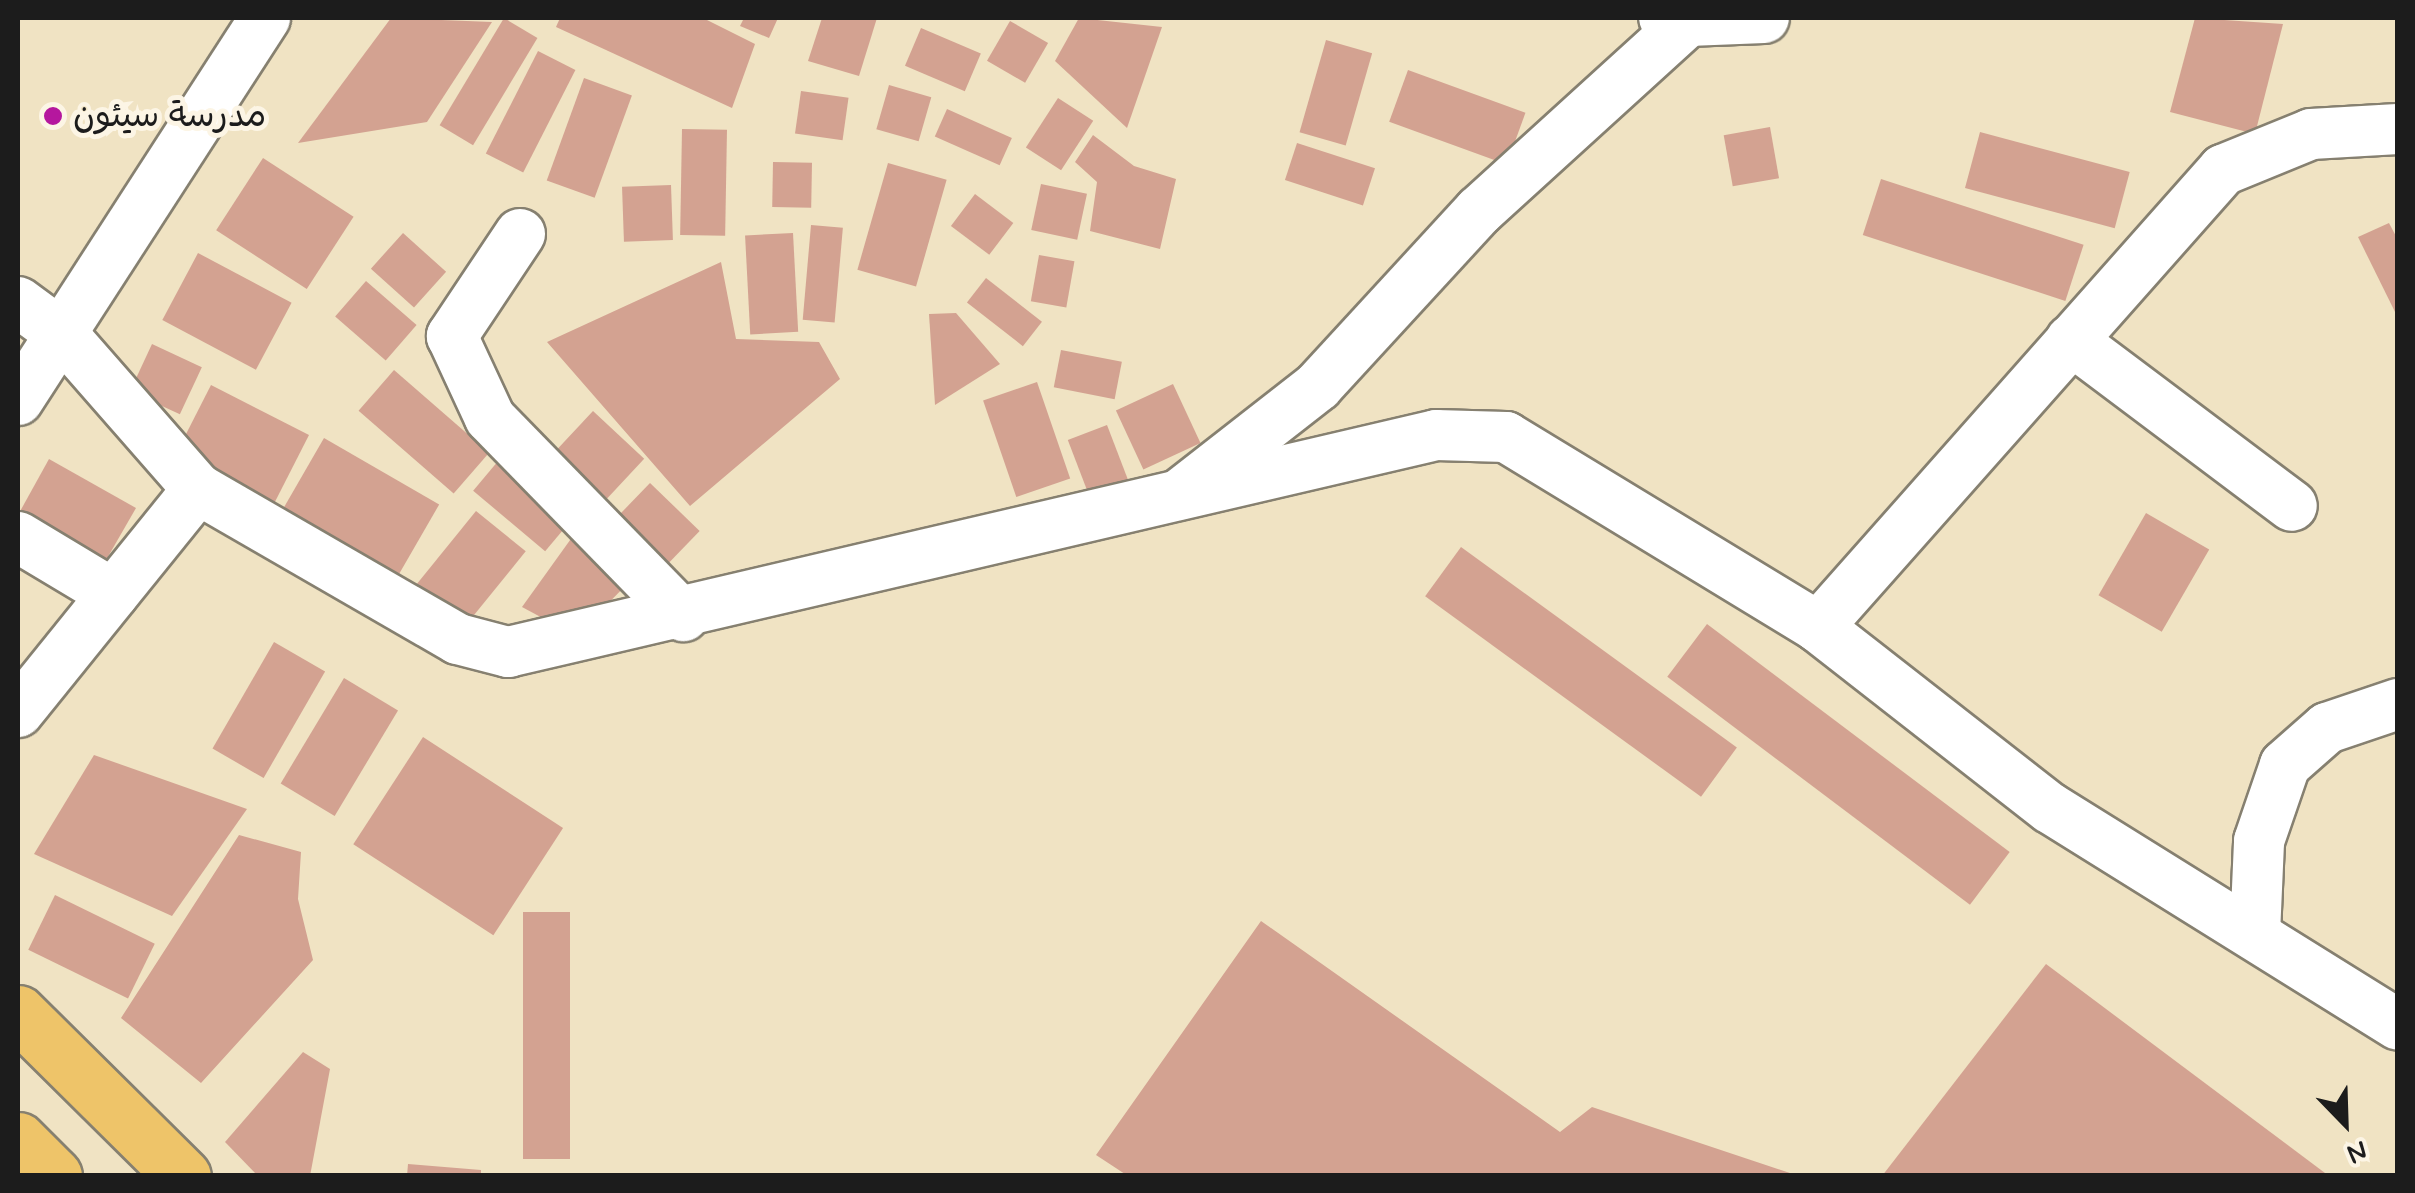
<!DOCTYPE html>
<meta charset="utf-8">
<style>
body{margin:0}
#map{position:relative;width:2415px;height:1193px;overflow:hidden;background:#f0e3c3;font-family:Mynerve,"Playpen Sans Arabic",sans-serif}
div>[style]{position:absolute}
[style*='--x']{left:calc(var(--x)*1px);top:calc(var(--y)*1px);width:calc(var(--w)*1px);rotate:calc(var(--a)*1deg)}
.building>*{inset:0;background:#d3a291;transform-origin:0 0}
.roads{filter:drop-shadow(2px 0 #868070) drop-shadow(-2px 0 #868070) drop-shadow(0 2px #868070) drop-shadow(0 -2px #868070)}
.street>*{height:50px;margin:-25px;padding:0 25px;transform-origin:25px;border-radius:25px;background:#fff}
.primary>*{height:55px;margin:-27.5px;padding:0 27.5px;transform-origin:27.5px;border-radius:27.5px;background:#eec469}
.dots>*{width:28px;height:28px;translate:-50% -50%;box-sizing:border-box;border:5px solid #fcf5e5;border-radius:50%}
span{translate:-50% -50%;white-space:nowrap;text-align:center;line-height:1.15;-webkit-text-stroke:10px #fcf5e5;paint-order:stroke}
.poi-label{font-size:35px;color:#1c1c1c}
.left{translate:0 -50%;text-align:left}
.frame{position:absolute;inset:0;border:20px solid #1c1c1c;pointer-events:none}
.north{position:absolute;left:2295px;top:1073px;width:100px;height:100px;-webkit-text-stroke:8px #fcf5e5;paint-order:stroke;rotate:157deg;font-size:28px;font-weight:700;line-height:40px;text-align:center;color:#1c1c1c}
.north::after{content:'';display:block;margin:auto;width:35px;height:45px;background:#1c1c1c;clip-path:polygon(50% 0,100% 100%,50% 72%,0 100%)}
</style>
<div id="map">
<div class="building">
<div style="clip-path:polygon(391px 18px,492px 22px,427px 122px,298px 143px)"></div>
<div style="left:504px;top:18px;width:39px;height:125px;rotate:31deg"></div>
<div style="clip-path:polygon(560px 18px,703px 18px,755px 44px,732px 108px,556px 27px)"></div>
<div style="clip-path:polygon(744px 18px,778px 18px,769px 38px,740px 26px)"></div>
<div style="clip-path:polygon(822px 18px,877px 18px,859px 76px,808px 61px)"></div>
<div style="clip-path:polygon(1079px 18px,1162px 27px,1127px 128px,1055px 61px)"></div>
<div style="clip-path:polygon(2195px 18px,2283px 24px,2255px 134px,2170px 112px)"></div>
<div style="left:1010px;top:21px;width:44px;height:46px;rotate:30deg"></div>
<div style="left:921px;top:28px;width:65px;height:41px;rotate:23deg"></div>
<div style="left:1326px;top:40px;width:48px;height:96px;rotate:16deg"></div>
<div style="left:538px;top:51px;width:42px;height:115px;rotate:27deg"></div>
<div style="left:1408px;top:70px;width:125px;height:55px;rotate:20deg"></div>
<div style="left:584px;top:78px;width:51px;height:109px;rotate:20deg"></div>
<div style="left:889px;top:85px;width:44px;height:46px;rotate:16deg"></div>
<div style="left:801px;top:91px;width:48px;height:43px;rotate:8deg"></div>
<div style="left:1058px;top:98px;width:42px;height:59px;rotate:33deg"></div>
<div style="left:947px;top:109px;width:71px;height:30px;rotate:24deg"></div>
<div style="left:1770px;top:127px;width:52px;height:47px;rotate:80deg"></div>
<div style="left:682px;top:129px;width:45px;height:106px;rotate:1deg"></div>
<div style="left:1980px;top:132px;width:155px;height:58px;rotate:15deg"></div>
<div style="clip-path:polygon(1093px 135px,1134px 166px,1176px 179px,1160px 249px,1090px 231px,1097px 182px,1075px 162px)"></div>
<div style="left:1297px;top:143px;width:82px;height:39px;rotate:18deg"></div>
<div style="left:263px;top:158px;width:108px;height:86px;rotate:33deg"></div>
<div style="left:773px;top:162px;width:39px;height:45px;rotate:1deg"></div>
<div style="left:888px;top:163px;width:61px;height:111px;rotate:16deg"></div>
<div style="left:1881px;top:179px;width:213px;height:59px;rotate:18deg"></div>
<div style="left:1041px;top:184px;width:47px;height:47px;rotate:12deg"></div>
<div style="left:671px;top:185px;width:55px;height:49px;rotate:88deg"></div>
<div style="left:975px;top:194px;width:48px;height:40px;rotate:37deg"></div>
<div style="clip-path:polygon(2389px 223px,2398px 240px,2398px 318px,2358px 237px)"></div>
<div style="left:811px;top:225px;width:32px;height:95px;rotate:5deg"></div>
<div style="left:403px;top:233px;width:58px;height:48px;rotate:42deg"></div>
<div style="left:793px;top:233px;width:99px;height:48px;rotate:87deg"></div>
<div style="left:198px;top:253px;width:106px;height:76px;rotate:28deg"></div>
<div style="left:1039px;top:255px;width:36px;height:47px;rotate:10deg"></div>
<div style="clip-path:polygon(721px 262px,736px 339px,819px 342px,840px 379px,690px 506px,547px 342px)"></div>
<div style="left:986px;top:278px;width:71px;height:31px;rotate:38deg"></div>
<div style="left:366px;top:281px;width:67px;height:47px;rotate:41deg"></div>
<div style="clip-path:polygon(956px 313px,1000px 364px,935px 405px,929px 314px)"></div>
<div style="left:152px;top:344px;width:55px;height:52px;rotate:25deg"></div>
<div style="left:1061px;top:350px;width:62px;height:38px;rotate:11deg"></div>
<div style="left:394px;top:370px;width:126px;height:54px;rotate:41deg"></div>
<div style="left:1037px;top:382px;width:102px;height:57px;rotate:71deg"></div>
<div style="left:1173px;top:384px;width:65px;height:63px;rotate:65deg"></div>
<div style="left:211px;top:385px;width:110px;height:76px;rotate:27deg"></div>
<div style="left:593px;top:411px;width:70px;height:74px;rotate:43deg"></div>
<div style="left:1107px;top:425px;width:69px;height:42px;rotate:69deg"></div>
<div style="left:324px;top:438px;width:133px;height:97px;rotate:30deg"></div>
<div style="left:504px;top:454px;width:94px;height:48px;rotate:40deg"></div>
<div style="clip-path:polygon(49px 459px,136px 508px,98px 574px,18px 515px)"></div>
<div style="left:650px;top:483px;width:69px;height:56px;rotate:44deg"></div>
<div style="left:476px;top:511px;width:64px;height:104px;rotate:39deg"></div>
<div style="left:2146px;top:513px;width:73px;height:95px;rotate:30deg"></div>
<div style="clip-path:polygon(578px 529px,638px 573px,576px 636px,522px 607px)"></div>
<div style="left:1461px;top:547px;width:341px;height:61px;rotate:36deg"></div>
<div style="left:1707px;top:624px;width:379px;height:66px;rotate:37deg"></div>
<div style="left:274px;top:642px;width:59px;height:123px;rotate:30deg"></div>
<div style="left:344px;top:678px;width:63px;height:123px;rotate:31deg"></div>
<div style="left:423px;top:737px;width:167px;height:128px;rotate:33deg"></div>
<div style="clip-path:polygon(94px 755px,247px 809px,172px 916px,34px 854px)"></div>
<div style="clip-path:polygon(239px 835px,301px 852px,298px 899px,313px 960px,201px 1083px,121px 1018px)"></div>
<div style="left:55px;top:895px;width:111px;height:61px;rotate:26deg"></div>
<div style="left:523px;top:912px;width:47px;height:247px"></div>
<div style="clip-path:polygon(1261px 921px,1560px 1132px,1592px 1107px,1799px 1176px,1128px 1176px,1096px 1155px)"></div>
<div style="clip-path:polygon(2046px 964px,2329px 1176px,1882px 1176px)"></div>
<div style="clip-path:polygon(303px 1052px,330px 1069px,310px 1176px,258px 1176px,225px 1142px)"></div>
<div style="clip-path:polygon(408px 1164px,481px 1170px,481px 1176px,407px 1176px)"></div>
</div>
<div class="roads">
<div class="street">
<div style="--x:1688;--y:21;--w:76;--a:-2.3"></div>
<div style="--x:520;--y:234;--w:123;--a:123.7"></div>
<div style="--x:452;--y:336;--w:90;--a:65.1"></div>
<div style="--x:490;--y:418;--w:277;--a:45.7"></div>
<div style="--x:18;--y:302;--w:56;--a:36.3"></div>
<div style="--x:63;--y:335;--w:205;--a:48.8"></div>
<div style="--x:198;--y:489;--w:300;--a:30"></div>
<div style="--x:458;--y:639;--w:52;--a:14.6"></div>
<div style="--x:508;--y:652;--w:953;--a:-13.16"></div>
<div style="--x:1436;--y:435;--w:70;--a:1.6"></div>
<div style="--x:1506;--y:437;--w:365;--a:31.3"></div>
<div style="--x:1818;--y:627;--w:294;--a:38"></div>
<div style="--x:2050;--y:808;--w:410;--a:31.9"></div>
<div style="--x:2071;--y:340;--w:276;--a:36.9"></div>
<div style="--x:18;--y:400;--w:455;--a:-57.1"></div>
<div style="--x:1180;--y:494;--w:175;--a:-38"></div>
<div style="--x:1318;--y:386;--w:238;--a:-47.4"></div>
<div style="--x:1479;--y:211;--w:282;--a:-42.3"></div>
<div style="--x:1688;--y:21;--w:24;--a:-173"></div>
<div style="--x:18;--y:537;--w:111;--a:31"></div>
<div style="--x:1818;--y:627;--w:611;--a:-48.45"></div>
<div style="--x:2223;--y:170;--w:95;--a:-22.2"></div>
<div style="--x:2311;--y:134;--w:87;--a:-3.3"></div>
<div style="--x:18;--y:712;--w:287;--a:-51.1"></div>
<div style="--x:2255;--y:934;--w:93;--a:-87.5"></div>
<div style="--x:2259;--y:841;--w:80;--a:-71.1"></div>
<div style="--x:2285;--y:765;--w:56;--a:-41.4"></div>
<div style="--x:2327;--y:728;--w:75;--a:-18.7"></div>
</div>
<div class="primary">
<div style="--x:18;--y:1013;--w:232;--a:44.7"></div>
<div style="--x:18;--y:1140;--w:51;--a:45"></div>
</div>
</div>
<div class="dots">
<div style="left:53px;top:116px;background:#b5179e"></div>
</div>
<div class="poi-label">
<span class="left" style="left:73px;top:116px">مدرسة سيئون</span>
</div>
<div class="frame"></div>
<div class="north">N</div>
</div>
